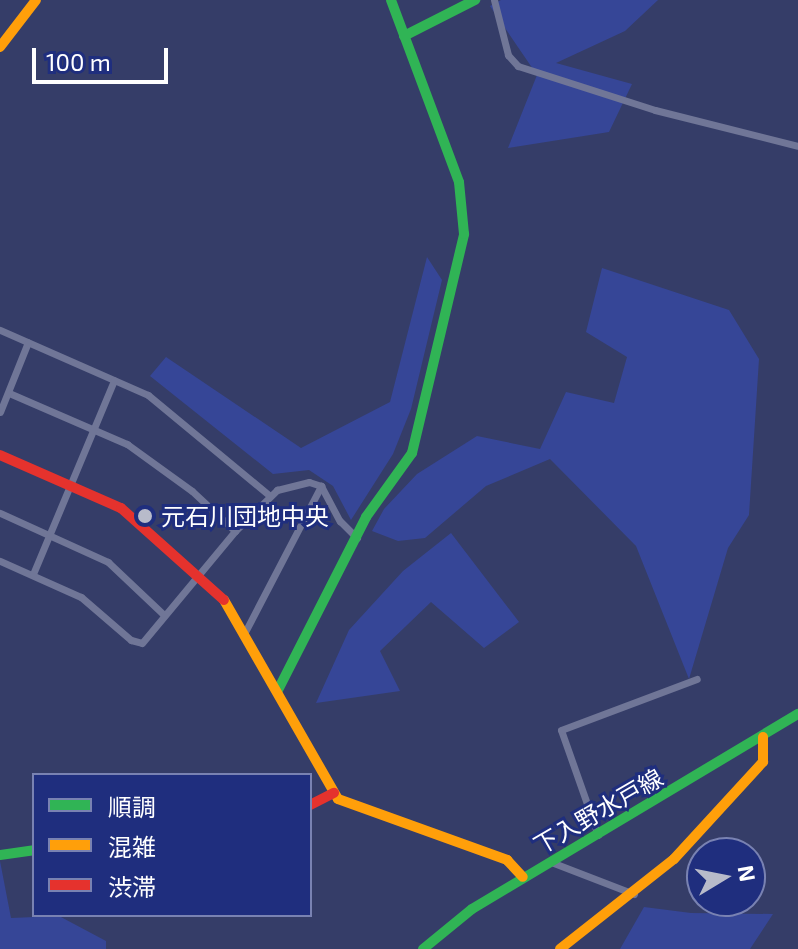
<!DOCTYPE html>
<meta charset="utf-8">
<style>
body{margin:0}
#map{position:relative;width:798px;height:949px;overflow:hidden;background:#353d68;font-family:"Exo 2","Noto Sans JP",sans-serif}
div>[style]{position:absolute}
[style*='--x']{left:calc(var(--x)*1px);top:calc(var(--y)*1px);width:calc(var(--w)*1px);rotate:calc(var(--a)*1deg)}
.green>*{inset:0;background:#364697}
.street>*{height:7px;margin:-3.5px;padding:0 3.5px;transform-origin:3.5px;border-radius:3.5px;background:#707697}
.fast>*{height:10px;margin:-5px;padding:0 5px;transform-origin:5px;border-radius:5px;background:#30b455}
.slow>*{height:10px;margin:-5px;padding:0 5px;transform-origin:5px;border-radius:5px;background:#ff9f0a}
.jam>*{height:10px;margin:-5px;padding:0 5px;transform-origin:5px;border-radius:5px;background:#e5322d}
.dots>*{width:22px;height:22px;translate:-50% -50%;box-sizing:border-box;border:4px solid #1f2e7e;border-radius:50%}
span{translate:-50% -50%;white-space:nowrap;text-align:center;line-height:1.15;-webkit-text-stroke:6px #1f2e7e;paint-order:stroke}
.poi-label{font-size:24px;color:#fff}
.left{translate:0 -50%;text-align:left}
.street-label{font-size:24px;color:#fff}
.legend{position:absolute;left:32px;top:773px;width:280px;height:144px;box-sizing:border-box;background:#1f2e7e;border:2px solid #7982b2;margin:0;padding:10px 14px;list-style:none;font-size:24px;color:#fff}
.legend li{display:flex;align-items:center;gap:16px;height:40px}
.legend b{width:40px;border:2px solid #7982b2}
.north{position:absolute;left:686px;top:837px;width:80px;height:80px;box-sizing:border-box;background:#1f2e7e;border:2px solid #7982b2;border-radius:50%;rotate:80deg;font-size:22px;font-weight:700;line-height:32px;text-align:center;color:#fff}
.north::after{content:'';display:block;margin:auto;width:28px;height:36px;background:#b8bbca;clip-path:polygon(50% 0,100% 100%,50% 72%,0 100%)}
.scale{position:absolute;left:32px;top:48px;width:136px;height:36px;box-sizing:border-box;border:4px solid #fff;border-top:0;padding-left:10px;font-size:24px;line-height:28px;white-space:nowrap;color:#fff;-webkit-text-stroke:6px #1f2e7e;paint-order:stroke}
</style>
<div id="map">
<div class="green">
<div style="clip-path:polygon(501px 0,658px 0,625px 31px,556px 63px,632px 84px,609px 132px,508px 148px,537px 75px,490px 6px)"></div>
<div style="clip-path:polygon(427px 257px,442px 280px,411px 409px,393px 454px,351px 520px,333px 486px,309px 470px,273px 474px,150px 376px,166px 357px,301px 448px,390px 402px)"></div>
<div style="clip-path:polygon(602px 268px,729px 310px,759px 359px,749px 515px,728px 548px,689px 679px,636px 546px,550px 459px,486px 486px,425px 538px,398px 541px,372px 531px,384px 509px,417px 474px,477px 436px,540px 449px,566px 392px,614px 403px,627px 357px,586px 332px)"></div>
<div style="clip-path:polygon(451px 533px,519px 622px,484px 648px,431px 602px,380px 651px,400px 691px,316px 703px,349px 630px,403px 571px)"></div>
<div style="clip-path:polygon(0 861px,11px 918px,59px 916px,106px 941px,106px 949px,0 949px)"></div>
<div style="clip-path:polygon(644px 907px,691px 913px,773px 914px,750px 949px,620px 949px)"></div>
</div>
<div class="street">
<div style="--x:494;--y:0;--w:57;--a:75.7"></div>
<div style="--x:508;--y:55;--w:15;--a:48"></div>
<div style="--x:518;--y:66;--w:144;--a:17.8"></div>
<div style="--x:655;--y:110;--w:147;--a:14.1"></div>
<div style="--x:0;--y:330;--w:162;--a:23.7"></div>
<div style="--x:148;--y:395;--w:157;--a:39.6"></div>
<div style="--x:9;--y:393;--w:129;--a:23.4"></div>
<div style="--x:127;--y:444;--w:80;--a:35.9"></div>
<div style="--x:192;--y:491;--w:59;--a:42.9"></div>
<div style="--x:0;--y:412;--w:75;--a:-68.2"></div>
<div style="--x:0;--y:513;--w:119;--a:24.4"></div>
<div style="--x:108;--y:562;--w:76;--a:43.4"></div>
<div style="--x:0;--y:561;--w:89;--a:24"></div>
<div style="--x:81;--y:597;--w:66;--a:40.7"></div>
<div style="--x:131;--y:640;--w:11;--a:15"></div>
<div style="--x:142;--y:643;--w:146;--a:-50.3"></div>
<div style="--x:235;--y:531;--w:59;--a:-44.3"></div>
<div style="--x:277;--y:490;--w:33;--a:-14"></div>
<div style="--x:309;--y:482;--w:13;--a:18"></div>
<div style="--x:321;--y:486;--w:40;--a:62"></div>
<div style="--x:340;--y:521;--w:24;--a:45"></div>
<div style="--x:33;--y:574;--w:210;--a:-67.3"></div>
<div style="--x:245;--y:632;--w:165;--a:-62.5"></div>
<div style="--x:598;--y:835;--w:111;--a:-109.4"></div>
<div style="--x:561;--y:730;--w:145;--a:-20.6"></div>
<div style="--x:551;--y:862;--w:89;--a:21.1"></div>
</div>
<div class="fast">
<div style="--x:404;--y:36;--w:80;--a:-26.9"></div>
<div style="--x:278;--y:690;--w:194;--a:-63"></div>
<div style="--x:366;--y:517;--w:79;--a:-54.3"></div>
<div style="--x:412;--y:453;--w:225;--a:-76.6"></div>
<div style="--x:464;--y:234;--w:52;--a:-95.5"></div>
<div style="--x:459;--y:182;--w:194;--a:-110.5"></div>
<div style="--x:0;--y:855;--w:34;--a:-8"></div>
<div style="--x:423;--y:949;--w:63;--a:-39.2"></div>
<div style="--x:472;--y:909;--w:380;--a:-30.9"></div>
</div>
<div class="slow">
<div style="--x:0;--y:47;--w:59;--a:-52.5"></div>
<div style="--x:224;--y:600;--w:229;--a:60.2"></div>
<div style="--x:338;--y:799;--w:180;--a:19.8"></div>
<div style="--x:507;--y:860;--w:23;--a:47"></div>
<div style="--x:560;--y:949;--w:145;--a:-38.3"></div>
<div style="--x:674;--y:859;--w:132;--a:-47.5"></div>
<div style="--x:763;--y:762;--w:25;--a:-90"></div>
</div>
<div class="jam">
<div style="--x:0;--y:455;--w:132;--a:23.7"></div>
<div style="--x:121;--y:508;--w:138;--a:41.8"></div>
<div style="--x:310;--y:805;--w:27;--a:-27"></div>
</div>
<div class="dots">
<div style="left:145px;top:516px;background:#b8bbca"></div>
</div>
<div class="poi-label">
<span class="left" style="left:161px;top:516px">元石川団地中央</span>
</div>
<div class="street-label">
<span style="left:598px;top:811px;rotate:-30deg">下入野水戸線</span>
</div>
<ul class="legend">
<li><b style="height:10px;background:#30b455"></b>順調</li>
<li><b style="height:10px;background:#ff9f0a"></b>混雑</li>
<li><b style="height:10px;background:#e5322d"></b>渋滞</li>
</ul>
<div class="north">N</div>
<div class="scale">100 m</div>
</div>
